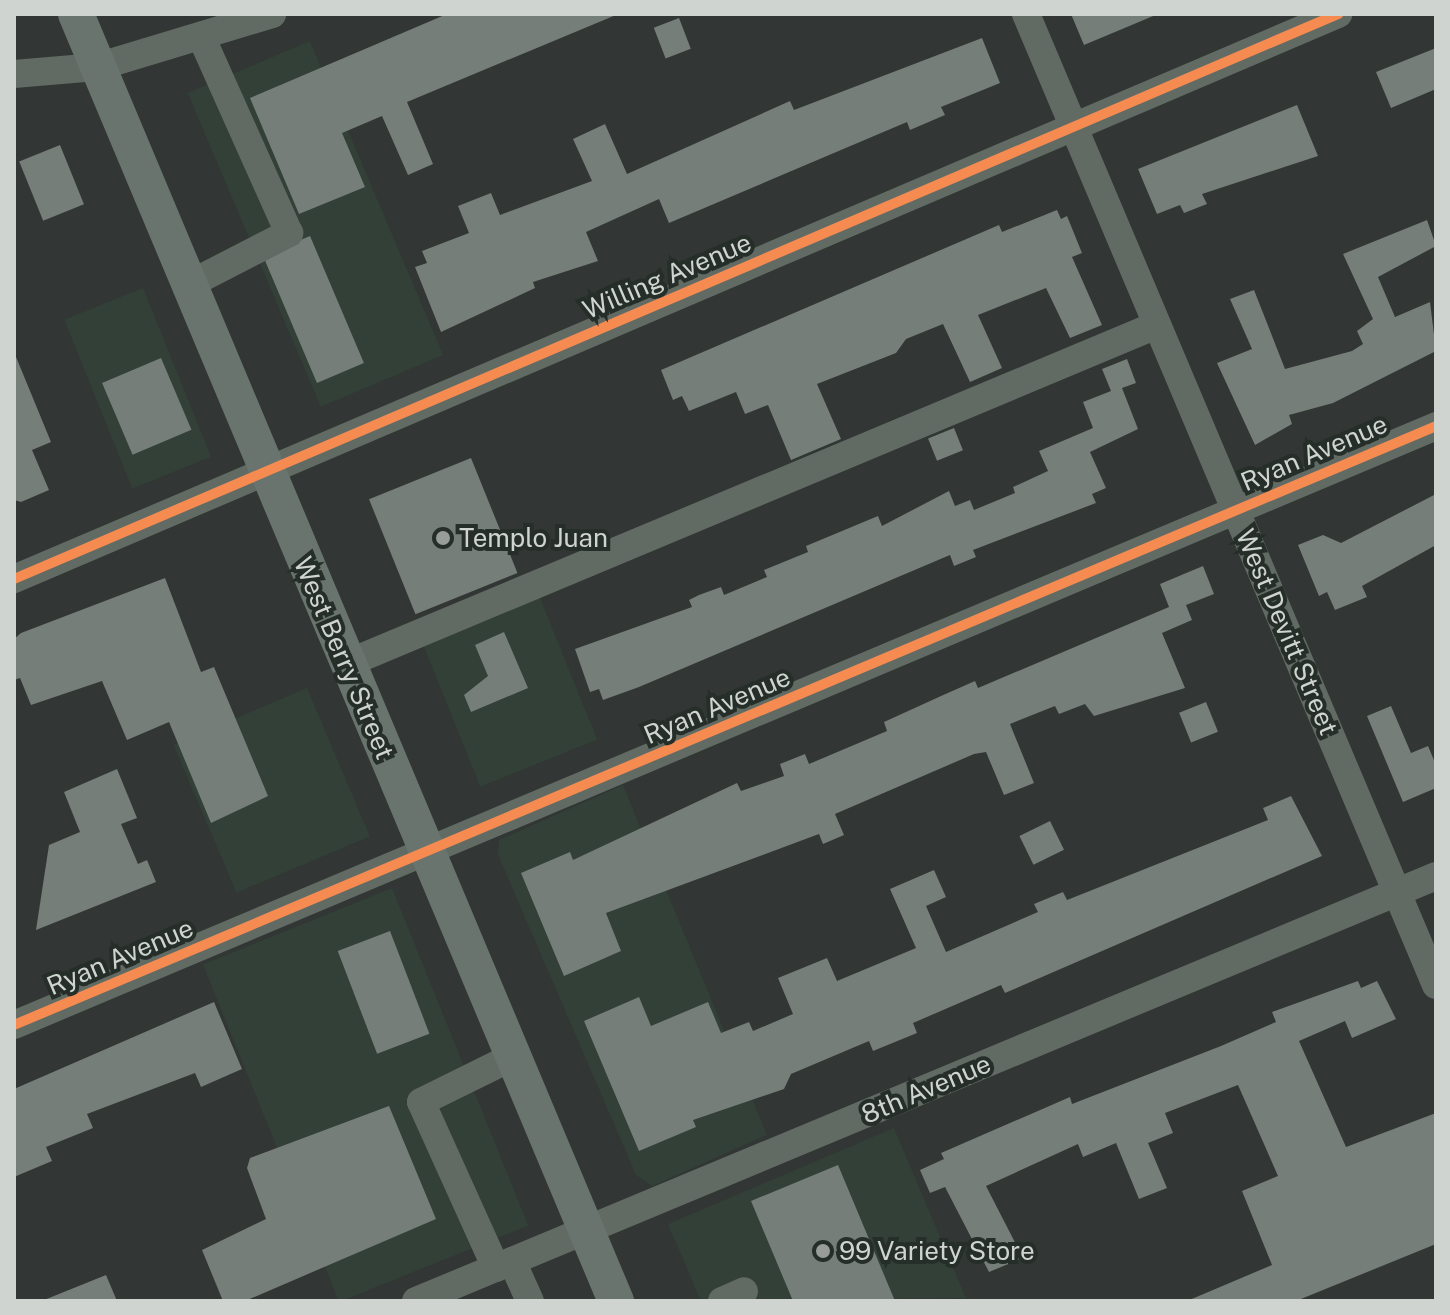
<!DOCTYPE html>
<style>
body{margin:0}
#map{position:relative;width:1450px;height:1315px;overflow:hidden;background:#323634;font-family:"Public Sans",sans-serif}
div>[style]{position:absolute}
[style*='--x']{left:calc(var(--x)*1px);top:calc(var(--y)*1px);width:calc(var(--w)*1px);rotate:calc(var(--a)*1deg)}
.built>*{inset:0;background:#324037;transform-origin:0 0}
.building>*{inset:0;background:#757e79;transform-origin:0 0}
.minor>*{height:28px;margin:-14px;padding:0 14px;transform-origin:14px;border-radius:14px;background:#616b64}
.major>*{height:36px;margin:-18px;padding:0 18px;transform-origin:18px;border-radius:18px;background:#68746d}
.cycleway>*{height:10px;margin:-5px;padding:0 5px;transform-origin:5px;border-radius:5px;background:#f68b52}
.dots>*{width:22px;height:22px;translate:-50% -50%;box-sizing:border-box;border:4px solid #262e29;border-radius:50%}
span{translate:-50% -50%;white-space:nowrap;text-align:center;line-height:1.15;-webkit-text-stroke:8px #262e29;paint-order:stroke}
.street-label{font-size:26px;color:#cfd4d0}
.poi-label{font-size:26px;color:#cfd4d0}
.left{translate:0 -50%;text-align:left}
.frame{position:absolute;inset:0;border:16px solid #cfd4d0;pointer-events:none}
</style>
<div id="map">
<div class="built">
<div style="left:310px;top:41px;width:341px;height:133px;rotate:67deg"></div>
<div style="left:143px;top:288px;width:182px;height:85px;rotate:68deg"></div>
<div style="left:538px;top:593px;width:158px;height:126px;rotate:68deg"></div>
<div style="left:307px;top:688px;width:161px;height:145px;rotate:67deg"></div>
<div style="clip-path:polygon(623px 785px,767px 1135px,652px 1186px,636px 1175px,498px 855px,499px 840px)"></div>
<div style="left:392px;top:888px;width:364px;height:204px;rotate:68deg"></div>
<div style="clip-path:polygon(894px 1128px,966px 1298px,701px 1301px,668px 1224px)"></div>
</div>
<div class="building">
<div style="clip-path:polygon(447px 14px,616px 15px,407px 102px,433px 164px,408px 175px,382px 116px,342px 133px,365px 187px,299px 214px,250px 98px)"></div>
<div style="clip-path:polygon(1071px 14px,1158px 14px,1084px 45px)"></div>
<div style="left:679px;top:18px;width:33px;height:27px;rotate:69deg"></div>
<div style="clip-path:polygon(982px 38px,1000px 83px,941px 107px,945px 115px,910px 130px,907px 122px,669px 223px,659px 199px,586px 232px,598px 261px,533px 282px,535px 288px,441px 332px,415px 267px,427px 263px,422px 251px,469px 233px,458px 206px,491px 193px,500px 215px,592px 181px,573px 139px,605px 124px,627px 174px,790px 101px,794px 110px)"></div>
<div style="clip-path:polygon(1436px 48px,1436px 89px,1391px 108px,1376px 72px)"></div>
<div style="clip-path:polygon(1297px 105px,1318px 156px,1202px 194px,1207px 204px,1184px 213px,1180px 205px,1157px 214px,1138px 169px)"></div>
<div style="left:60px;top:145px;width:64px;height:44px;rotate:68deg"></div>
<div style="clip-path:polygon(1057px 210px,1061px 219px,1067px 216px,1082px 253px,1072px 257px,1102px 325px,1070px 338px,1046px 288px,978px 315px,1002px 368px,970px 382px,943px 324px,906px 339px,896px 353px,817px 384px,841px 439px,791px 460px,768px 405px,745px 414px,736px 392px,689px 411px,682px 396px,673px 400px,661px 370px,999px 225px,1002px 232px)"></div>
<div style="clip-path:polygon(1427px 220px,1436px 246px,1378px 277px,1395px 317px,1430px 302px,1436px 351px,1333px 403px,1289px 415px,1292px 424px,1255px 445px,1217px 363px,1252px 349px,1230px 299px,1254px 290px,1285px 369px,1352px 351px,1363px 344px,1357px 331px,1373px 319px,1343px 254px)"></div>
<div style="left:310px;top:236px;width:138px;height:51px;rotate:67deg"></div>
<div style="clip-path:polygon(14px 352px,51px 442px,32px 450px,49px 490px,21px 502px,14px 500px)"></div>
<div style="left:161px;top:358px;width:78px;height:64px;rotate:67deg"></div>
<div style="clip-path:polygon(1127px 359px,1136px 383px,1122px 388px,1138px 429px,1090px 452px,1106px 488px,1092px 494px,1096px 503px,973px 550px,976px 557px,954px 566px,950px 555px,639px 687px,603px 700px,599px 689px,590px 692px,575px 649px,692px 607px,689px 600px,699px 595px,721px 587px,724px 595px,767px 577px,764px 570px,808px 552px,806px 546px,878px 516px,882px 526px,949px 491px,955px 506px,970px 500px,974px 510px,1015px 493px,1013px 487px,1048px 471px,1039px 451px,1093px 428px,1083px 402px,1111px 391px,1102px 369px)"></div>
<div style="left:954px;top:428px;width:24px;height:28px;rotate:68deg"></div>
<div style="left:471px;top:458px;width:124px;height:110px;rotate:68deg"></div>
<div style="clip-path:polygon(1436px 494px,1436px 545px,1362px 586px,1367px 597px,1335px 610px,1327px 592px,1319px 596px,1298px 545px,1323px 535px,1341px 543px)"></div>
<div style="clip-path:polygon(1203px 566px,1214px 594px,1186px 605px,1192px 620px,1162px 633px,1185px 688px,1094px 716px,1085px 704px,1059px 714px,1055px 706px,1010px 724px,1034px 783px,1004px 795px,986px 752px,974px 754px,835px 814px,844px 835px,823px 844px,819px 834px,606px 913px,621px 951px,564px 976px,521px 873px,570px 852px,573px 860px,737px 783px,741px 791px,784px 776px,780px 764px,805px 754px,809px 764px,887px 731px,884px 722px,941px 696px,975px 681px,978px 688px,1169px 607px,1160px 584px)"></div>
<div style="clip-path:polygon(165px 578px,201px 672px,214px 667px,268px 796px,211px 823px,169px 722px,127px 740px,102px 681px,31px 705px,20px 678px,14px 680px,14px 639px,21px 633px)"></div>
<div style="clip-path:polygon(504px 632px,528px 688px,471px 712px,464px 695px,488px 676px,475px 645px)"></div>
<div style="left:1206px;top:702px;width:32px;height:29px;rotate:68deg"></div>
<div style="clip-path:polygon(1391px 706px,1411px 753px,1428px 746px,1436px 765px,1436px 788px,1403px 802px,1367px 716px)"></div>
<div style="clip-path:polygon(117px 769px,137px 818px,121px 824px,138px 864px,147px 860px,156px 882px,36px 930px,49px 845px,80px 832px,64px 792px)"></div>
<div style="clip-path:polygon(1291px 796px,1322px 856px,1005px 993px,1001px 985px,913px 1023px,917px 1033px,873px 1051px,869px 1041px,791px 1074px,784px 1089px,693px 1120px,696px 1127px,639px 1151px,584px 1021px,639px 997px,651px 1026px,708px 1002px,721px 1033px,749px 1022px,753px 1031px,793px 1014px,778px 978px,827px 958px,837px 981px,916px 948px,890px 889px,934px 870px,946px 897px,926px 906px,946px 952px,1038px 912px,1034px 904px,1063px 892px,1067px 900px,1268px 820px,1263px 808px)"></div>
<div style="left:1050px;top:821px;width:32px;height:34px;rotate:64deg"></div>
<div style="left:390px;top:931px;width:110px;height:56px;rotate:69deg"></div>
<div style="clip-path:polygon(1358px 981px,1361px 988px,1377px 981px,1396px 1019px,1352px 1038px,1345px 1021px,1299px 1041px,1346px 1147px,1436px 1113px,1436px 1244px,1296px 1301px,1187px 1301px,1272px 1265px,1242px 1191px,1278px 1176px,1238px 1085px,1165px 1113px,1173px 1133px,1148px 1143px,1167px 1188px,1139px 1199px,1116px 1143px,1083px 1157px,1078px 1144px,986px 1186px,1023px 1258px,989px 1272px,945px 1187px,930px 1193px,920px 1170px,944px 1159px,941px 1153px,1070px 1097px,1072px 1104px,1221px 1046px,1276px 1022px,1272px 1012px)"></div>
<div style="clip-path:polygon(214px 1002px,242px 1069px,201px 1087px,195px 1073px,87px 1114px,93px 1128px,46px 1147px,52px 1161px,14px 1177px,14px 1089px)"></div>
<div style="clip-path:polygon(389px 1106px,436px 1219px,245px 1301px,223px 1301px,202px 1250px,266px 1219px,247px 1168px,250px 1158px)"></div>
<div style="clip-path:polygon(838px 1165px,895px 1301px,793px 1301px,751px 1201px)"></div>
<div style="clip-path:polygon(106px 1275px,117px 1301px,44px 1301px,44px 1300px)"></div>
</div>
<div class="minor">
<div style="--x:1026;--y:14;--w:1054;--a:67.11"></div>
<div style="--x:14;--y:74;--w:83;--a:-4.8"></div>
<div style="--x:97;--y:67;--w:183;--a:-16.8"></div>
<div style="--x:188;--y:285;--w:114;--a:-27.2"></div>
<div style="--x:289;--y:233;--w:216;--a:-114.1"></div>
<div style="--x:14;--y:579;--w:1440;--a:-23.11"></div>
<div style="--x:346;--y:664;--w:879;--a:-22.69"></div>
<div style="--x:14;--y:1025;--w:1543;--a:-22.84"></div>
<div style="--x:512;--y:1261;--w:44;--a:65.8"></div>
<div style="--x:496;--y:1268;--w:182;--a:-114.3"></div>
<div style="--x:421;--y:1102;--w:102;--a:-26.3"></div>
<div style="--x:416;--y:1301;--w:1105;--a:-22.62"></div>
<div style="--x:722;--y:1301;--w:24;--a:-24"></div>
</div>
<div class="major">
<div style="--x:76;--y:14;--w:1396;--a:67.24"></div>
</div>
<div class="cycleway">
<div style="--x:14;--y:579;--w:1440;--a:-23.11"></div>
<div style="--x:14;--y:1025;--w:1543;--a:-22.84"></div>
</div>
<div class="dots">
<div style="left:443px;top:538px;background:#989d99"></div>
<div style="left:823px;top:1251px;background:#989d99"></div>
</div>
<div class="street-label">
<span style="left:667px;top:276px;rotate:-23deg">Willing Avenue</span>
<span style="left:1314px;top:453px;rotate:-23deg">Ryan Avenue</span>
<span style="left:1287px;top:632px;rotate:67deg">West Devitt Street</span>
<span style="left:344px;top:658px;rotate:67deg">West Berry Street</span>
<span style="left:717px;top:706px;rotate:-23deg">Ryan Avenue</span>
<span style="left:120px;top:957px;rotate:-23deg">Ryan Avenue</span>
<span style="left:926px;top:1089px;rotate:-23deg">8th Avenue</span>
</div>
<div class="poi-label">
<span class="left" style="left:459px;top:538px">Templo Juan</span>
<span class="left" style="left:839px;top:1251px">99 Variety Store</span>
</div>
<div class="frame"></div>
</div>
